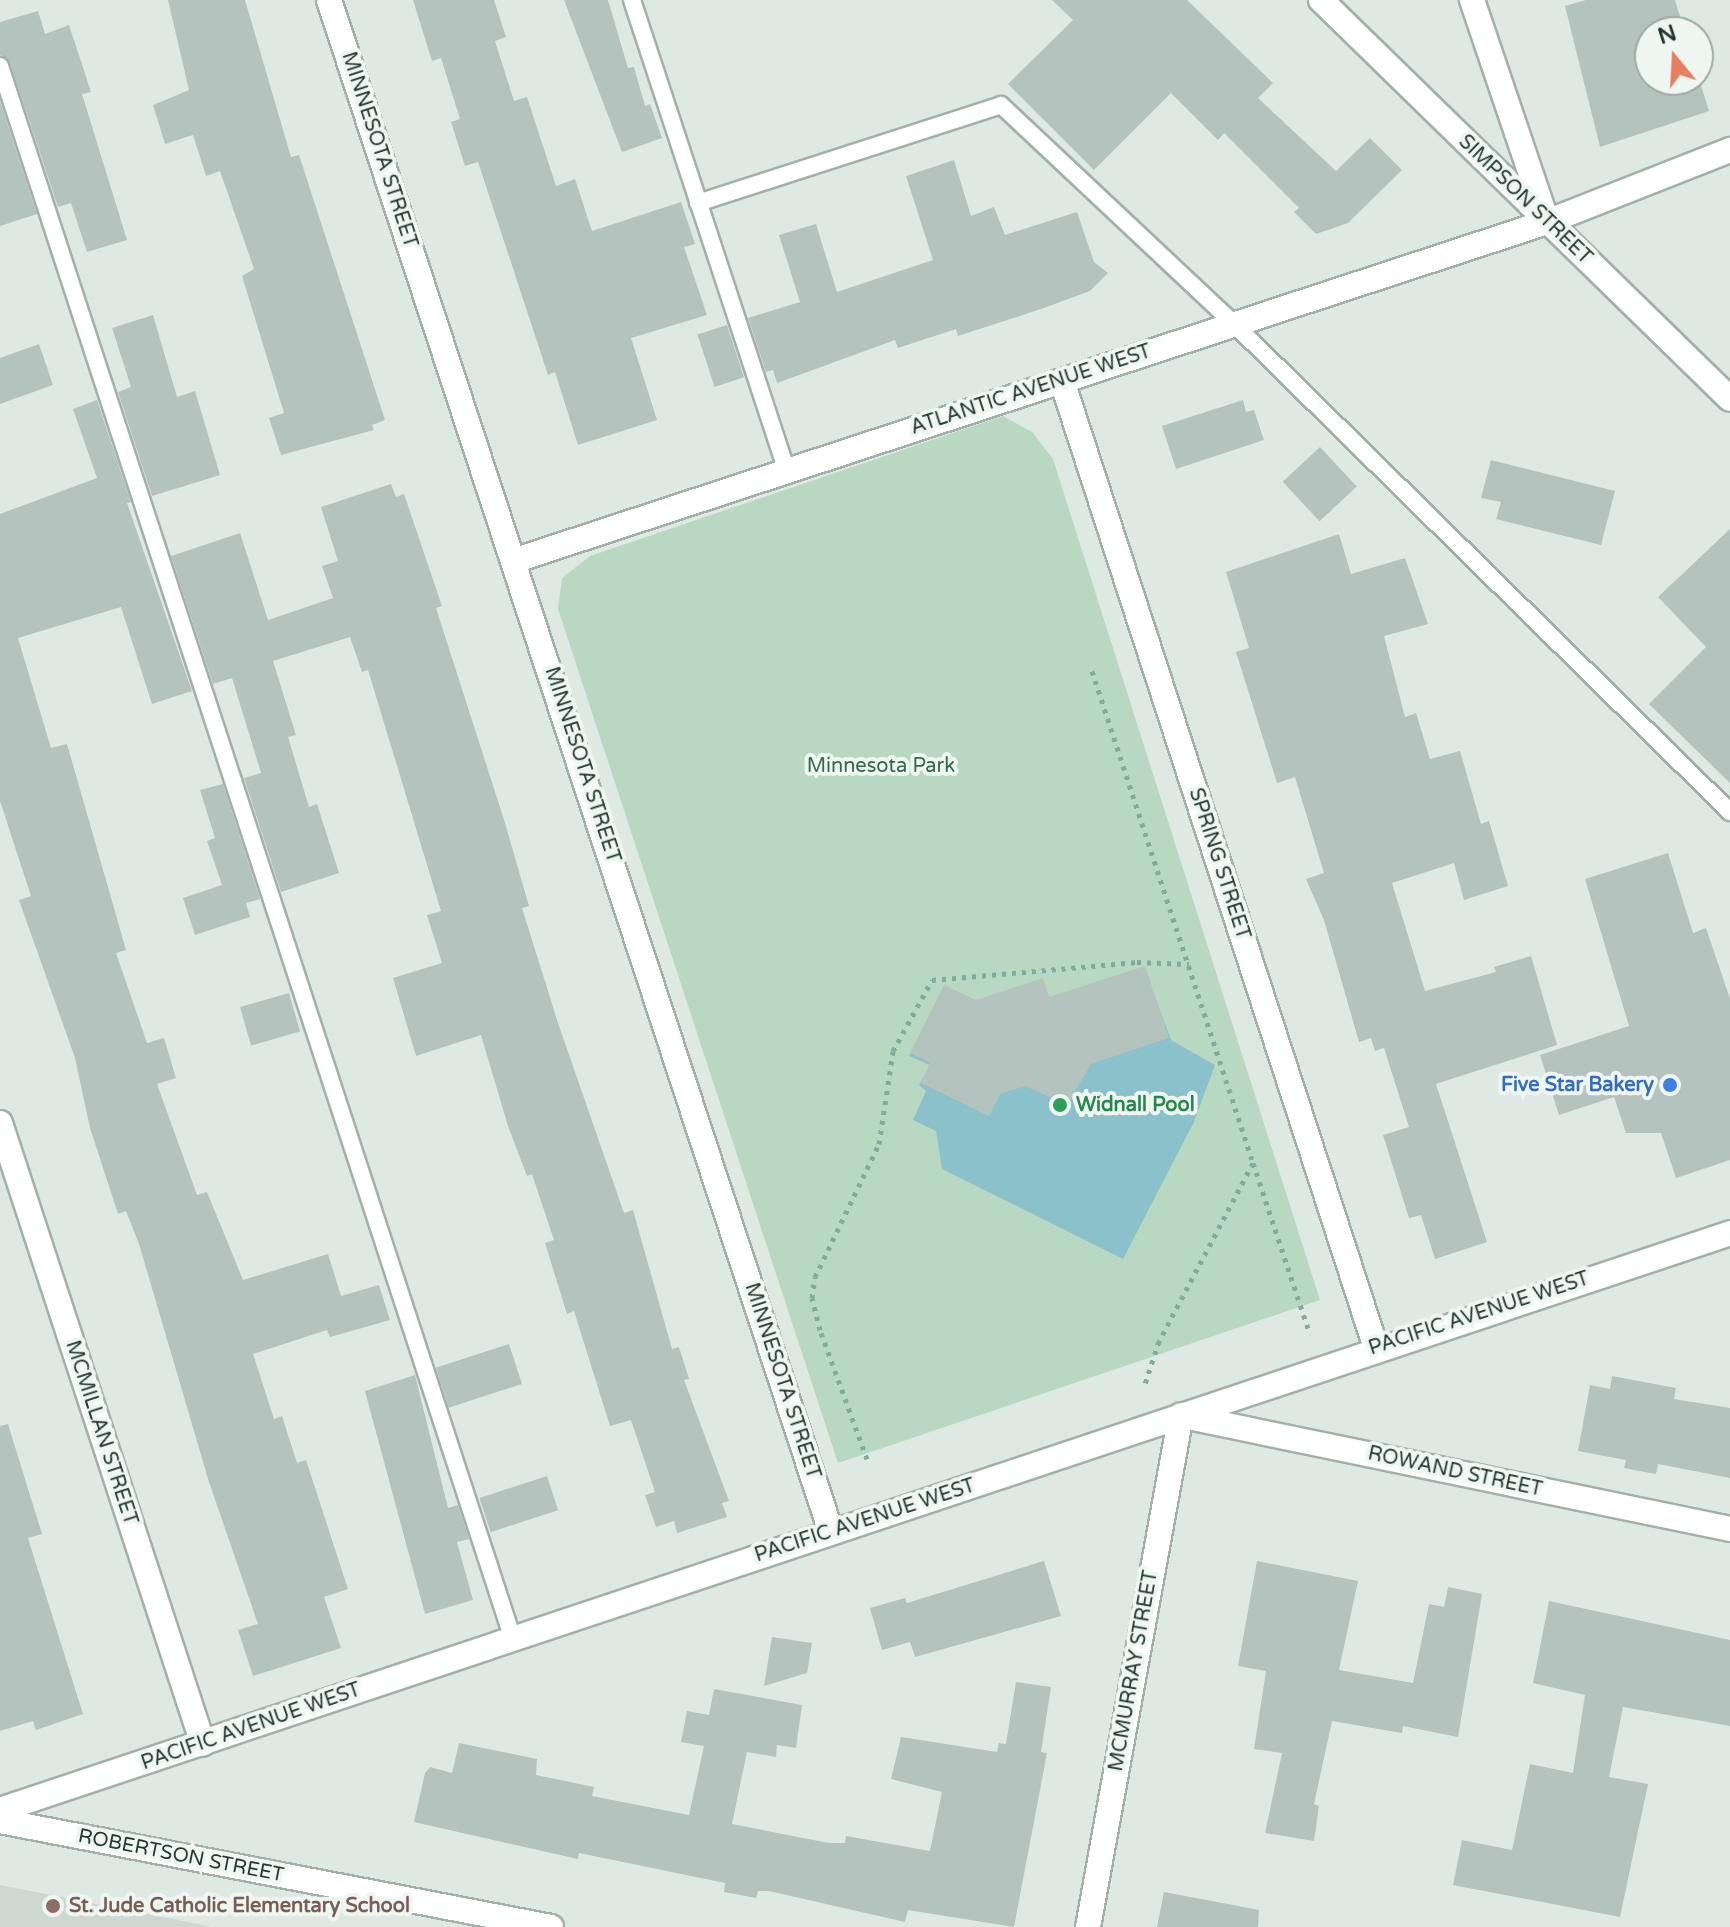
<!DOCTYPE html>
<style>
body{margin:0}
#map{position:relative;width:1730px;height:1927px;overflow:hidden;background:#dfe9e4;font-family:"Varela Round",sans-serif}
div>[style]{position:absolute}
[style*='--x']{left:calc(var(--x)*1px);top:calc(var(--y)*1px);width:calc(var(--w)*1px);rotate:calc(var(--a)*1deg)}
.built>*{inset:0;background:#cdd8d3}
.green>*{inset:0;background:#b9d8c1}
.water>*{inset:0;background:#8bc1ca}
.building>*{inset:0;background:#b4c3bd;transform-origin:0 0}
.path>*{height:5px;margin-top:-2.5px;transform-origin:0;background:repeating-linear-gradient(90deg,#82aa9d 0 4px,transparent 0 10px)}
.roads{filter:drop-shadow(2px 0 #a2b0ab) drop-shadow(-2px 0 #a2b0ab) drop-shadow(0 2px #a2b0ab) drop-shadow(0 -2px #a2b0ab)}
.service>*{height:16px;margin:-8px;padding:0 8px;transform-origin:8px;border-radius:8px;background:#fff}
.minor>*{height:24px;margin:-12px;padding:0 12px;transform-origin:12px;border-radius:12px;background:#fff}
.secondary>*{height:24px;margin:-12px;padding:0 12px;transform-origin:12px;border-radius:12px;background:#fff}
.dots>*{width:22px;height:22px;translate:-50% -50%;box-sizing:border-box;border:4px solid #eff6f2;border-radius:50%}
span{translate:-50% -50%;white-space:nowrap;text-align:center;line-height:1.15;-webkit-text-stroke:8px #eff6f2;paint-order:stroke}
.street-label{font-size:20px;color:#213731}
.park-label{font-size:20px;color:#2f6a45}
.shop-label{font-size:20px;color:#366cbe;font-weight:700}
.right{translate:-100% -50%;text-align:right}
.leisure-label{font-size:20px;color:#27864d;font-weight:700}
.left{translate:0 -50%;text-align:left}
.education-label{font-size:20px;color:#785e54;font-weight:700}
.north{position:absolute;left:1634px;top:16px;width:80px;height:80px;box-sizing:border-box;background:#eff6f2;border:2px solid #9daaa5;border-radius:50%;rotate:342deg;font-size:22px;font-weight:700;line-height:32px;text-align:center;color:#213731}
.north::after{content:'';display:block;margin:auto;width:28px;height:36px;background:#e67f60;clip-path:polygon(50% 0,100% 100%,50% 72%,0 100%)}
</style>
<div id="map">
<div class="built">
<div style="clip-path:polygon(0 1885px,213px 1927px,0 1927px)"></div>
</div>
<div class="green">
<div style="clip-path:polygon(1003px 416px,1032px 432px,1053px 459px,1320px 1300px,838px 1463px,558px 609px,562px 578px,590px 556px)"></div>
</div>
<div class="water">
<div style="clip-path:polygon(1145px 970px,1171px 1040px,1215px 1065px,1194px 1122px,1123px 1259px,942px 1169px,936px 1131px,913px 1120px,926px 1091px,919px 1085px,930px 1065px,909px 1056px,945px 989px,975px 1003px,1049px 1000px)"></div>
</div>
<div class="building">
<div style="clip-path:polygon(168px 0,245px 0,291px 157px,299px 155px,385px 420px,372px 425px,374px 430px,281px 455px,269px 418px,284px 413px,242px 276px,254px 269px,220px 171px,206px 176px,193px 135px,165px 144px,153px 105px,189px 90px)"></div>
<div style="clip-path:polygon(413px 0,494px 0,506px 37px,495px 41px,514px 101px,527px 97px,556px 186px,575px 179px,592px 231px,681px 202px,695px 244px,684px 247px,707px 315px,631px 338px,657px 420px,578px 445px,555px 372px,548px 375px,478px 162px,465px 166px,451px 122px,460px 119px,441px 58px,432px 61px)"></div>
<div style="clip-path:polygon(564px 0,608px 0,628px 68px,634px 67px,645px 106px,650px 104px,662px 138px,622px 152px)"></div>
<div style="clip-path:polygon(1052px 0,1187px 0,1273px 83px,1258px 98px,1336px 171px,1370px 138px,1402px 170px,1348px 223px,1316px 234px,1294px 212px,1299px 208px,1224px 133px,1218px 140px,1171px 93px,1094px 170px,1008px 84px,1073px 20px)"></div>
<div style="clip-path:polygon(1586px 0,1675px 0,1685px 32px,1650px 32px,1650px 80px,1698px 80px,1698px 76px,1709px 111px,1600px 147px,1565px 6px)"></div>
<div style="clip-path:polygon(38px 11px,45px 34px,69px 25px,91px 92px,82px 94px,127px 240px,87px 252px,71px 203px,58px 207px,10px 63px,0 55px,0 22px)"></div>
<div style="clip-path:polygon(0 101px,37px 214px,0 226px)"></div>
<div style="clip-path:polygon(954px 160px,971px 216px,994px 207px,1005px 235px,1077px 212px,1094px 262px,1108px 273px,1090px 291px,1041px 309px,958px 336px,956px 329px,898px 348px,895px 340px,777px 383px,773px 370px,766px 372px,748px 318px,800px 302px,779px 235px,816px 224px,837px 292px,933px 260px,906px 176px)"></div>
<div style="clip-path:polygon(153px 315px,177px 397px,195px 391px,220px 475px,152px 496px,118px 392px,131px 387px,112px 328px)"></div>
<div style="left:727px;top:325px;width:55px;height:31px;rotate:72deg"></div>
<div style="clip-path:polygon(39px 344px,53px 385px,0 404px,0 358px)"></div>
<div style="clip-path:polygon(97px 400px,131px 502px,127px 503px,192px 691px,152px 704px,121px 607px,18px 638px,51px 748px,67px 744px,126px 950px,116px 953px,147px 1043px,164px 1038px,176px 1078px,157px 1084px,197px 1195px,207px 1192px,243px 1280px,328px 1254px,341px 1296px,379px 1285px,390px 1320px,330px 1337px,327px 1330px,253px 1354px,274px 1419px,282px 1416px,297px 1463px,306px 1460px,348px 1589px,324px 1597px,341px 1648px,253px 1676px,238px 1630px,258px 1624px,209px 1482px,139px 1244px,126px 1211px,118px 1214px,90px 1128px,75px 1058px,19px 900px,31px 896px,0 801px,0 514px,97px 478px,73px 409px)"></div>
<div style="clip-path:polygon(1243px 400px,1246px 412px,1254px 410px,1264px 440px,1176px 469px,1162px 426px)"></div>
<div style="left:1320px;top:447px;width:54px;height:51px;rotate:47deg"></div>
<div style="clip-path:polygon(1491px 460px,1615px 491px,1601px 545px,1496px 519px,1501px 502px,1481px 498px)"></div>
<div style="clip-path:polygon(391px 484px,396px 497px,404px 494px,442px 606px,436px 608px,505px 823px,529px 906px,522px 908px,558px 1023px,624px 1213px,633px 1210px,672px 1349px,679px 1347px,689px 1379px,684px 1380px,729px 1501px,722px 1503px,727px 1517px,677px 1533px,674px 1521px,656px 1527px,645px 1495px,655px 1492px,631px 1420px,610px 1426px,574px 1311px,567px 1314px,545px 1243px,554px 1240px,532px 1174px,527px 1176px,508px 1126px,481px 1035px,416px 1056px,393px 978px,442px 963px,427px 915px,441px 911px,368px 670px,362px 672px,350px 637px,273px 661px,296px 735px,288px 737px,309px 807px,317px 804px,339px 873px,281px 892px,244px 778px,261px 773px,232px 678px,213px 684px,171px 556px,240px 533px,268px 620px,333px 598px,322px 566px,338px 561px,321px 507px)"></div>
<div style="clip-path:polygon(1730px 529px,1730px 783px,1649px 704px,1706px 647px,1658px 597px)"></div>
<div style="clip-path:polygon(1339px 534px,1351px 574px,1405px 558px,1428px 624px,1384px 636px,1405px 717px,1416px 713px,1430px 759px,1460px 751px,1481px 824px,1489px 821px,1508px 886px,1464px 900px,1454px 863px,1392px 883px,1425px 991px,1496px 972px,1494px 967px,1531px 956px,1557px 1045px,1436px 1084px,1487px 1242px,1435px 1259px,1421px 1215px,1409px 1218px,1383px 1135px,1409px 1127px,1384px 1048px,1375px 1051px,1371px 1038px,1359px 1042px,1324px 920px,1306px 879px,1324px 873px,1295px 777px,1277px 783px,1236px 652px,1249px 648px,1226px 572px)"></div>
<div style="clip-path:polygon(223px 784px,260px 899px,246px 903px,250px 917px,195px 935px,183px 898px,222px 885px,207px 841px,215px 838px,200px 790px)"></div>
<div style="clip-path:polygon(1668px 853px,1693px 933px,1706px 928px,1730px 999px,1730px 1160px,1676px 1178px,1661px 1133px,1626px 1133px,1614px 1097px,1559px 1115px,1540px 1055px,1629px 1026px,1585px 879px)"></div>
<div style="clip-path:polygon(1145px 966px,1169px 1038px,1091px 1064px,1067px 1105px,1025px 1086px,1000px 1094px,989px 1116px,921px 1083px,930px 1063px,910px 1053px,944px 985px,976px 1000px,1043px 978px,1049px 997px)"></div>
<div style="left:289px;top:993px;width:40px;height:51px;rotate:74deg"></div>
<div style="left:509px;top:1344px;width:42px;height:77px;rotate:72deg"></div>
<div style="clip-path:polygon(415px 1375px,448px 1508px,458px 1505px,469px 1539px,457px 1542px,473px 1600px,425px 1614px,365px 1391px)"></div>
<div style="clip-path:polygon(1612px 1376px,1676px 1388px,1674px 1399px,1730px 1408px,1730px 1478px,1658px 1464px,1656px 1474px,1624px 1468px,1626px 1460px,1578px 1451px,1590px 1385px,1610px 1389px)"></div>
<div style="clip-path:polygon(8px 1424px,42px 1534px,28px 1538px,83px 1714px,36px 1730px,33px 1721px,0 1731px,0 1426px)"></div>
<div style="left:547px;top:1476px;width:36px;height:71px;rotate:72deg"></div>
<div style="clip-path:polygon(1044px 1561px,1061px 1616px,915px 1657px,910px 1642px,882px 1650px,870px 1608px,905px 1598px,907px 1603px)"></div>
<div style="clip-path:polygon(1257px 1561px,1358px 1581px,1339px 1670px,1413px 1683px,1429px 1604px,1444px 1607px,1448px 1587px,1482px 1594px,1458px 1737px,1403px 1726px,1402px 1733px,1332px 1721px,1314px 1804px,1319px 1806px,1314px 1841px,1265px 1833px,1282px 1753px,1254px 1749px,1266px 1671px,1238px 1666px)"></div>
<div style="clip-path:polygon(1549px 1601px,1730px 1640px,1730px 1726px,1623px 1707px,1609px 1777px,1648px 1784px,1620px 1917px,1453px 1885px,1462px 1840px,1512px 1850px,1530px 1764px,1573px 1773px,1585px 1695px,1533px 1683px)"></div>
<div style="clip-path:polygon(772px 1637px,812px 1643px,807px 1673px,764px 1686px)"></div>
<div style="clip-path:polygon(1016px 1682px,1051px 1687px,1041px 1752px,1047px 1753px,1014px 1927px,908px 1910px,905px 1922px,769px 1891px,758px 1891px,756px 1898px,724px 1892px,725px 1883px,579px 1853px,578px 1859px,414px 1822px,425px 1773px,430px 1767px,452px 1773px,459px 1743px,537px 1759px,536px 1775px,594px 1787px,592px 1796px,689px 1815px,704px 1746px,681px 1742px,687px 1711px,709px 1715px,714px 1689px,802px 1705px,796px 1748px,777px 1745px,776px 1757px,747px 1752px,732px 1824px,829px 1843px,845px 1843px,846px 1836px,930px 1851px,942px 1792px,891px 1779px,901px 1737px,997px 1752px,999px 1743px,1006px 1744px)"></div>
<div style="clip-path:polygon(1164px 1892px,1259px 1910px,1258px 1927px,1157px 1927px)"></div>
</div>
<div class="path">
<div style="--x:1092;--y:671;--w:518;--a:71.88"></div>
<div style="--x:1253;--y:1163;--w:201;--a:117.8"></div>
<div style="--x:1159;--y:1341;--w:45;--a:108"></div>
<div style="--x:1253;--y:1163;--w:180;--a:71.6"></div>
<div style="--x:867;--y:1459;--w:137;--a:-110"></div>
<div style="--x:820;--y:1330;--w:33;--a:-104"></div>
<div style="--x:812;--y:1298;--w:21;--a:-82"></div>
<div style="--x:815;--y:1277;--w:148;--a:-64.3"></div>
<div style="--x:879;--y:1144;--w:94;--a:-81.4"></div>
<div style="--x:893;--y:1051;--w:81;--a:-61.2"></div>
<div style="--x:932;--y:980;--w:206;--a:-5"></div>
<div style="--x:1137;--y:962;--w:52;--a:2.2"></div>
</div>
<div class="roads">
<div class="service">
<div style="--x:632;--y:0;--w:494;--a:71.8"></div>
<div style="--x:0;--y:66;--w:1655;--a:71.94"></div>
<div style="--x:698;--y:203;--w:318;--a:-17.9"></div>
<div style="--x:1001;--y:105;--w:320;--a:43.2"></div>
<div style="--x:1234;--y:324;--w:696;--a:44.53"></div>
</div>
<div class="minor">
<div style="--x:329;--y:0;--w:1612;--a:71.86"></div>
<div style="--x:1472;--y:0;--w:234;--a:71.3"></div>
<div style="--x:1062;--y:381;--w:1017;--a:72.01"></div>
<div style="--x:516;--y:560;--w:1085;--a:-18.15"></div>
<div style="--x:1547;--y:222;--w:197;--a:-21.5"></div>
<div style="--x:0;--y:1123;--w:653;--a:71.9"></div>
<div style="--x:1183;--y:1416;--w:559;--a:11.67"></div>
<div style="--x:0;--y:1810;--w:1824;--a:-18.44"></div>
<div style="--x:0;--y:1821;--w:561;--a:10.89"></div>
<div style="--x:1088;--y:1927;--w:520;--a:-79.71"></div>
</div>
<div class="secondary">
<div style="--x:1321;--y:0;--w:571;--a:44.29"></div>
</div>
</div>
<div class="dots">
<div style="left:1670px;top:1085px;background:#3f7fe0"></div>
<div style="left:1060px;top:1105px;background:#2e9e5b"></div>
<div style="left:53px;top:1906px;background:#8d6e63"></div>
</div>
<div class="street-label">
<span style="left:379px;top:150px;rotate:72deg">MINNESOTA STREET</span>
<span style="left:1525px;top:200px;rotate:44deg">SIMPSON STREET</span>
<span style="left:1031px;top:390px;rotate:-18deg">ATLANTIC AVENUE WEST</span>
<span style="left:582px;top:765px;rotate:72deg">MINNESOTA STREET</span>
<span style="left:1219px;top:864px;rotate:72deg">SPRING STREET</span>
<span style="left:1479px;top:1314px;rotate:-18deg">PACIFIC AVENUE WEST</span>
<span style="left:782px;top:1381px;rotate:72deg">MINNESOTA STREET</span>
<span style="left:101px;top:1433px;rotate:72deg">MCMILLAN STREET</span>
<span style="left:1455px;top:1472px;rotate:12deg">ROWAND STREET</span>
<span style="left:865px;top:1521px;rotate:-18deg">PACIFIC AVENUE WEST</span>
<span style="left:1134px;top:1671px;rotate:-80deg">MCMURRAY STREET</span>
<span style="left:251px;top:1727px;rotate:-19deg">PACIFIC AVENUE WEST</span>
<span style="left:181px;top:1856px;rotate:11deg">ROBERTSON STREET</span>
</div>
<div class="park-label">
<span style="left:881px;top:766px">Minnesota Park</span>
</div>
<div class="shop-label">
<span class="right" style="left:1654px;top:1085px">Five Star Bakery</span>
</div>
<div class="leisure-label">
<span class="left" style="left:1076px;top:1105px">Widnall Pool</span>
</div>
<div class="education-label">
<span class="left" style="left:69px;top:1906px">St. Jude Catholic Elementary School</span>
</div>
<div class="north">N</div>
</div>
